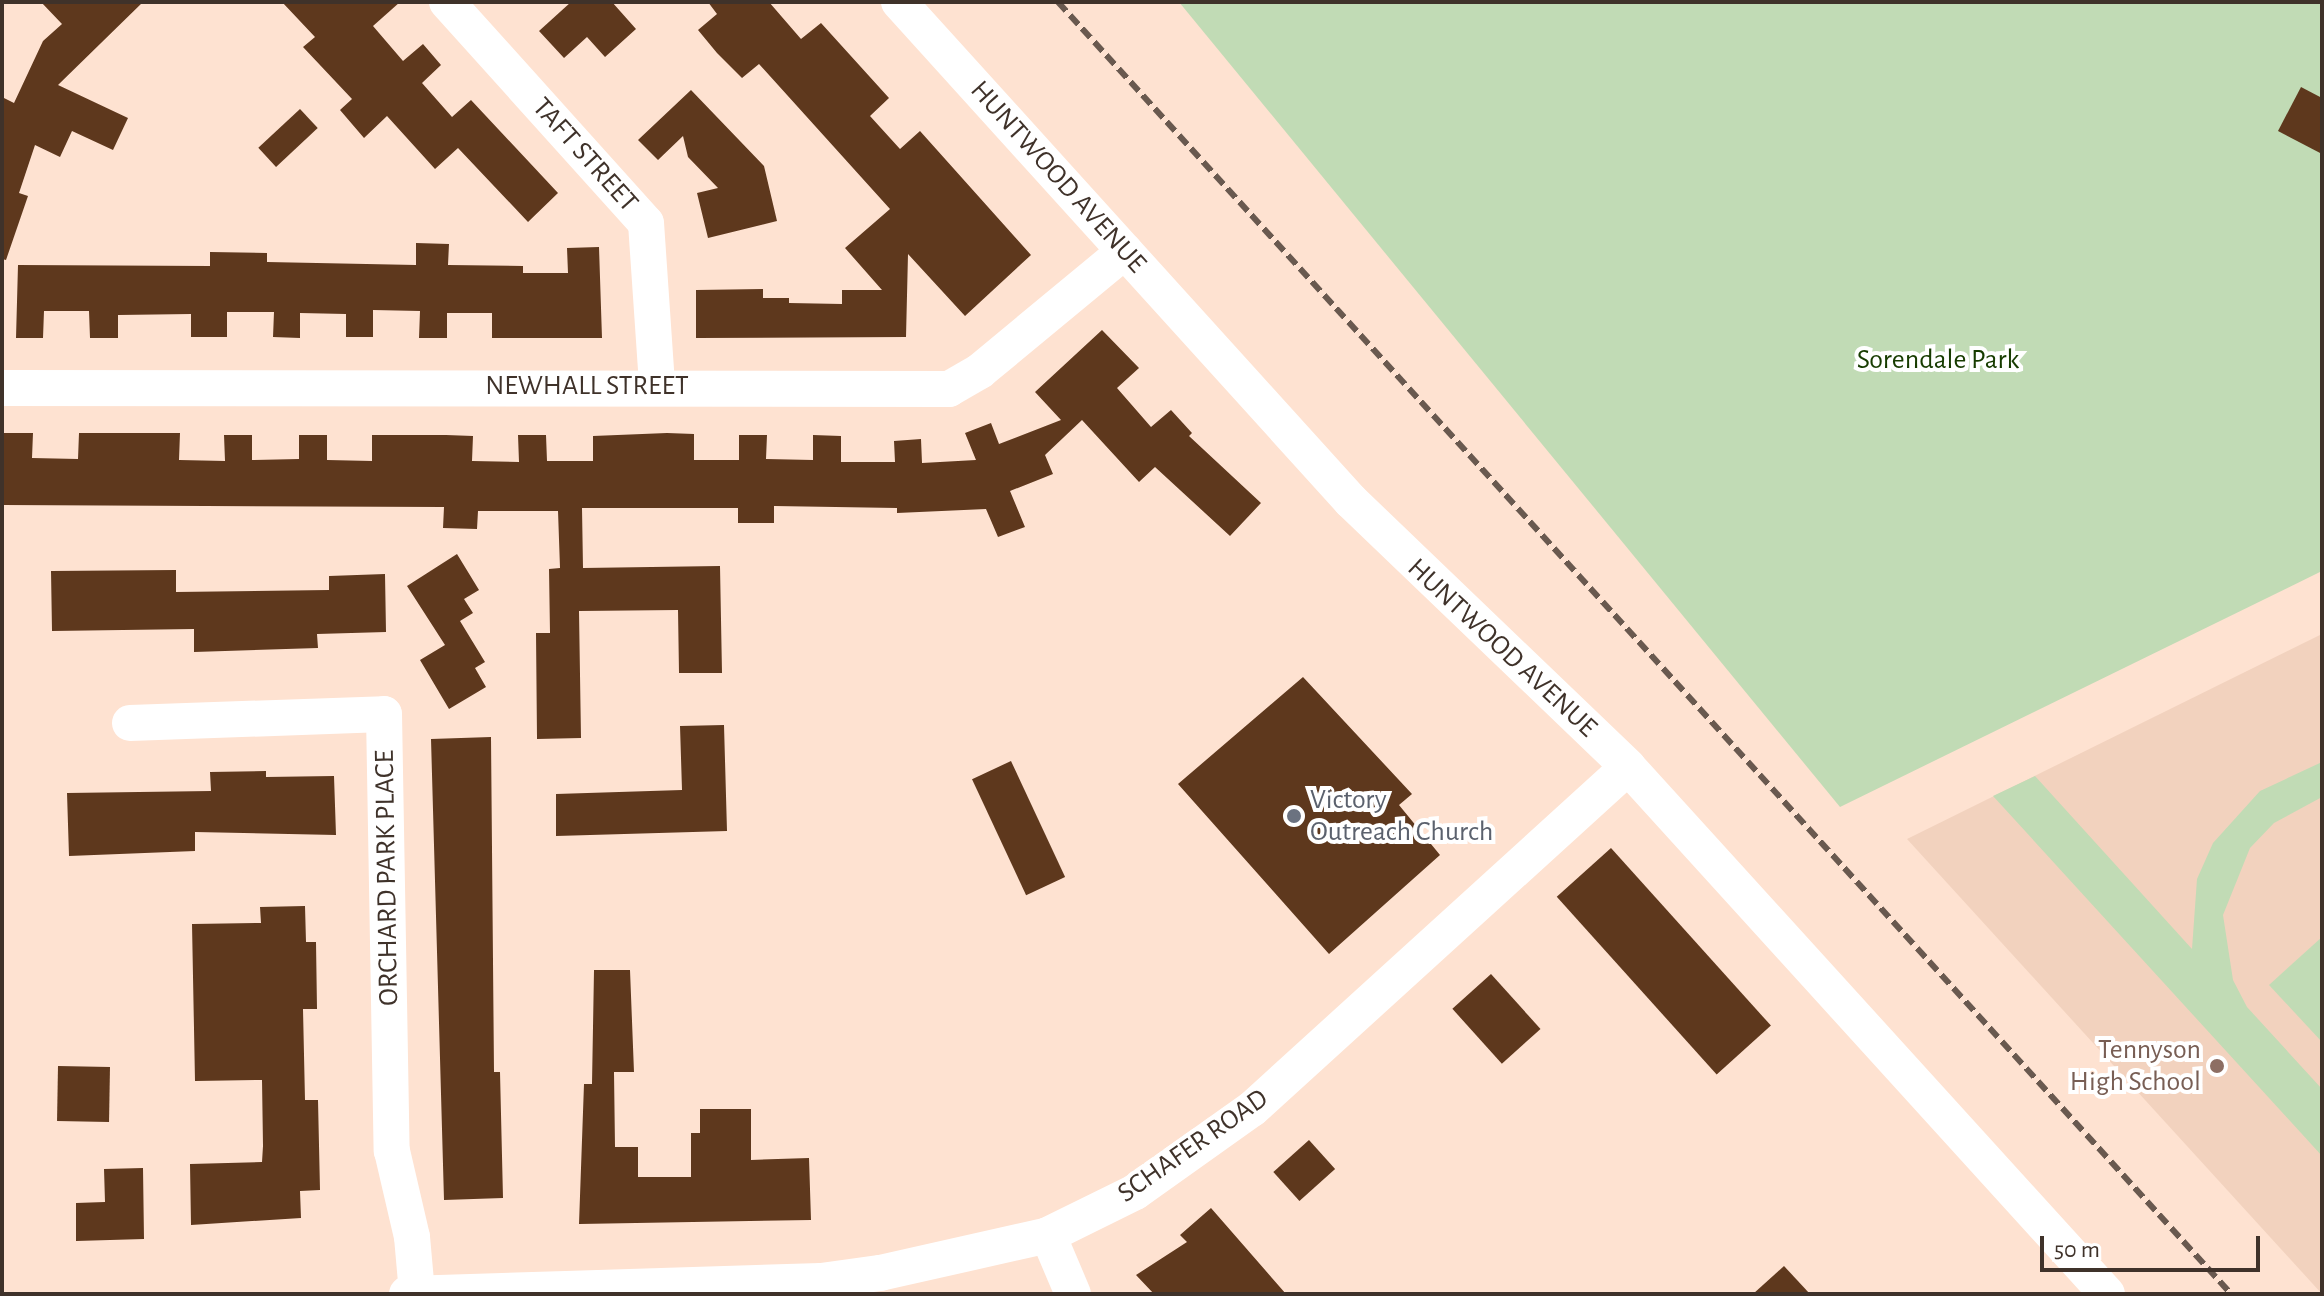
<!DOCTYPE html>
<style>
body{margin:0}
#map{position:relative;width:2324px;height:1296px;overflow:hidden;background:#fee2d1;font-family:"Alegreya Sans",sans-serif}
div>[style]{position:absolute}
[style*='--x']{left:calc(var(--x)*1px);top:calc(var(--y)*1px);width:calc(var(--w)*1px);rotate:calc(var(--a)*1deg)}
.built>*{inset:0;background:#f2d2be}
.green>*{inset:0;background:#c1dbb5}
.building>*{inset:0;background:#5e381d;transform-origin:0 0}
.minor>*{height:36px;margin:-18px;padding:0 18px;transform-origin:18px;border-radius:18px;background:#fff}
.rail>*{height:6px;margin-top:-3px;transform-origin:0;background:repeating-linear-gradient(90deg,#69594f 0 12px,transparent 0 18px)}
.dots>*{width:22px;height:22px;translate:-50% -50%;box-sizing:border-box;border:4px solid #fff;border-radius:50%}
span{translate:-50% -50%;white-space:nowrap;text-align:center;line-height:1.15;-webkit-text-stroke:8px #fff;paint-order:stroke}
.street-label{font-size:28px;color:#3f322a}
.park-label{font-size:28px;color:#173c00}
.worship-label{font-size:28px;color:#5b616d}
.left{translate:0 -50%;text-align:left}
.education-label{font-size:28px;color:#785e54}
.right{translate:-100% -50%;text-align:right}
.frame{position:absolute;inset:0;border:4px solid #3f322a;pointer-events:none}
.scale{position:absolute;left:2040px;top:1236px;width:220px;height:36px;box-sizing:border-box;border:4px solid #3f322a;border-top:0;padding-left:10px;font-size:24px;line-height:28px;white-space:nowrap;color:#3f322a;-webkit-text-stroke:6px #fff;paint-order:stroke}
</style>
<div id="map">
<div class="built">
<div style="clip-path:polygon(2322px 634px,2322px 1294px,1907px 839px)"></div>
</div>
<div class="green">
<div style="clip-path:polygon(1179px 2px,2322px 2px,2322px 571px,1840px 807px)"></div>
<div style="clip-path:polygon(2322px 762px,2322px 797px,2274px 823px,2250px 848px,2223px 915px,2233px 980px,2247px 1007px,2322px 1089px,2322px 1156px,1993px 796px,2035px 776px,2192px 949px,2197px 879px,2213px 843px,2260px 791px)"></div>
<div style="clip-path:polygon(2322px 937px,2322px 1042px,2269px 985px)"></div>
</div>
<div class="building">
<div style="clip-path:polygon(41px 2px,143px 2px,58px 85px,128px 118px,113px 150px,72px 131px,60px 157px,35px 145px,19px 193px,28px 196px,6px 260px,2px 259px,2px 97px,14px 103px,43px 41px,62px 24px)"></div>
<div style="clip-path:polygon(282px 2px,400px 2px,373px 26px,403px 61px,423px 44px,441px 65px,422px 83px,452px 117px,471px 100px,558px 193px,528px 222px,458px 148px,435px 169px,387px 116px,364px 138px,340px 110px,352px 99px,303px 47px,315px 37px)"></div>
<div style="clip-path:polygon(571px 2px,612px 2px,636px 29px,605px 57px,587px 37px,564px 58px,539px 31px)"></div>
<div style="clip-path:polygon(708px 2px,769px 2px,801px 39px,821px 23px,889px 98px,870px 116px,900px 149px,920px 131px,1031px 255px,965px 316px,908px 254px,906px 337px,696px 338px,696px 290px,763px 289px,763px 298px,789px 298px,789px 303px,842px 304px,842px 290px,882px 290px,845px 248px,890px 209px,759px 64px,742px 78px,717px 53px,698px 30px,717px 14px)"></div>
<div style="clip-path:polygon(2301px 87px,2322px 98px,2322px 154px,2278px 131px)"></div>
<div style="clip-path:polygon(691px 90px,764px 166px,777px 221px,708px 238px,697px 193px,718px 188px,688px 157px,683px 136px,658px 160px,638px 140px)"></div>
<div style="left:300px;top:109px;width:26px;height:57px;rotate:47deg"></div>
<div style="clip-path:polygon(416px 243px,449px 244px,448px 265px,523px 266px,523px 273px,568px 273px,567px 248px,599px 247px,602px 338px,492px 338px,492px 313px,447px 313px,447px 338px,419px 338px,420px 311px,373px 310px,373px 337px,346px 337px,346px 314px,300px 313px,300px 338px,273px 337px,274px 312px,227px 312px,227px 337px,191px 337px,191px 314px,118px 315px,118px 338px,90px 338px,89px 311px,44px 311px,43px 338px,16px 338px,18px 265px,210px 266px,210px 252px,267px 253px,267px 262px,416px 265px)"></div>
<div style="clip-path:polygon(1102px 330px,1139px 368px,1117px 388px,1151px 427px,1171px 410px,1192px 433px,1189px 436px,1261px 503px,1230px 536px,1155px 467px,1139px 482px,1082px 420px,1045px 455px,1053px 474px,1010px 491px,1025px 527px,998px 537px,986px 509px,897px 513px,897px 508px,774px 506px,774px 523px,738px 523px,738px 508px,582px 508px,583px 568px,720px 566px,722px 673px,679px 673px,678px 610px,579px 611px,581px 738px,537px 739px,536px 633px,550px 633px,549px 569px,560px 568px,558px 511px,478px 511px,477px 529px,443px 528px,444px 507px,3px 505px,4px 433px,33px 433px,32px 458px,78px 459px,79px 433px,180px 433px,179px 460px,225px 461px,224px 435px,252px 435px,252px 460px,299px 459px,299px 435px,327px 435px,327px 460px,372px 461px,372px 435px,446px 435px,473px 436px,472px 461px,519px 462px,518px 435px,546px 435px,547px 461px,593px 461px,593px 436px,667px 433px,694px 434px,694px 460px,739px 460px,739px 435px,767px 435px,766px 459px,813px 460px,813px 435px,841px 436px,841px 462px,895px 462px,894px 441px,921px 439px,922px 463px,976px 460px,965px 433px,991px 423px,999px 444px,1061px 420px,1035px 392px)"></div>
<div style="clip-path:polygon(457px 554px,479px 590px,464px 599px,473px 613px,460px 621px,485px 662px,475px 668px,486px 687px,449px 709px,420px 660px,445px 645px,407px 586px)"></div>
<div style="clip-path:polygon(176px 570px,176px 592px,329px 590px,329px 576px,385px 574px,386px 632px,317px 634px,318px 648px,194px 652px,194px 629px,52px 631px,51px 571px)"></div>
<div style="clip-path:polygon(1303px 677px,1412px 794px,1399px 805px,1440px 855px,1329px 954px,1178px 784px)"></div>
<div style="clip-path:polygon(724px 725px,727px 831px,556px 836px,556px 794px,682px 790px,680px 726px)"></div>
<div style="clip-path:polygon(491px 737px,494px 1072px,500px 1072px,503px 1198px,444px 1200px,431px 739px)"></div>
<div style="left:1011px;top:761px;width:128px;height:43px;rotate:65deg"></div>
<div style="clip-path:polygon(266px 771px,266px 777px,334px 776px,336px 835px,195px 832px,195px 851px,69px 856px,67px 793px,211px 791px,210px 772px)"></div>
<div style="left:1611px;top:848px;width:239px;height:73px;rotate:48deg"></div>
<div style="clip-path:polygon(305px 906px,306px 942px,316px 942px,317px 1009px,303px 1009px,305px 1100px,318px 1100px,320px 1190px,300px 1191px,301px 1218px,191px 1225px,190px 1164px,262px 1162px,263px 1146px,262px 1080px,195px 1081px,192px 924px,261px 923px,260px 907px)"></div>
<div style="clip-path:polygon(594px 970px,630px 970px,634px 1072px,614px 1072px,615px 1147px,638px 1147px,638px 1177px,691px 1177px,691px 1133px,700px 1133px,700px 1109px,751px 1109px,751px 1160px,809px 1158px,811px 1220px,579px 1224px,584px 1084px,592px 1084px)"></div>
<div style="left:1491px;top:974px;width:74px;height:52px;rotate:48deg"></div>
<div style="left:58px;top:1066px;width:52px;height:55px;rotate:1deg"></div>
<div style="left:1309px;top:1140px;width:39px;height:48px;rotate:48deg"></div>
<div style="clip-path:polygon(143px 1168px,144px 1239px,76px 1241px,76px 1203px,105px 1202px,104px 1169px)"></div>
<div style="clip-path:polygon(1211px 1208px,1286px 1294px,1154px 1294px,1136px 1275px,1187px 1242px,1180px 1235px)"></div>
<div style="clip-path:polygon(1784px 1266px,1810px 1294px,1753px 1294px)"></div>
</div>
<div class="minor">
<div style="--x:447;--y:2;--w:297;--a:48"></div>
<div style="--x:646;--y:223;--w:163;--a:86.1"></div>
<div style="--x:899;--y:2;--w:673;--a:47.83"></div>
<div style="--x:1351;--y:501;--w:384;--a:43.8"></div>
<div style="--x:1628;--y:767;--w:712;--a:47.73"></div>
<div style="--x:2;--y:388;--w:947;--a:0.06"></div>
<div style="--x:949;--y:389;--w:36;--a:-30"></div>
<div style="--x:980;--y:371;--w:188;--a:-39.6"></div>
<div style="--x:130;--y:723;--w:254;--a:-2"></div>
<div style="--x:384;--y:714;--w:437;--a:89"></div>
<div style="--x:392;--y:1151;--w:88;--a:76.9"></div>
<div style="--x:412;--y:1237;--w:56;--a:84.9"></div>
<div style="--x:1048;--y:1235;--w:64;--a:67"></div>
<div style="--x:407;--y:1294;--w:414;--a:-1.8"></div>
<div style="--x:821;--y:1281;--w:60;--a:-7.7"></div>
<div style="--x:880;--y:1273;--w:172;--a:-12.7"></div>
<div style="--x:1048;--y:1235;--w:97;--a:-26.3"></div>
<div style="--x:1135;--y:1192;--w:143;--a:-35.4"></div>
<div style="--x:1252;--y:1109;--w:508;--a:-42.29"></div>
</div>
<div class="rail">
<div style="--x:1058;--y:2;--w:1745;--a:47.76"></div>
</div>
<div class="dots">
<div style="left:1294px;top:816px;background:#6b7280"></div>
<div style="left:2217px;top:1066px;background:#8d6e63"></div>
</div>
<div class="street-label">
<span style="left:585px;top:155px;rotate:48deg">TAFT STREET</span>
<span style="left:1058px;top:177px;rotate:48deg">HUNTWOOD AVENUE</span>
<span style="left:587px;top:386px">NEWHALL STREET</span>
<span style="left:1502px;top:648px;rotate:43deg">HUNTWOOD AVENUE</span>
<span style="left:387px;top:878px;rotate:-91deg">ORCHARD PARK PLACE</span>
<span style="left:1193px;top:1146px;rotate:-35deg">SCHAFER ROAD</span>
</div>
<div class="park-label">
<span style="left:1938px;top:360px">Sorendale Park</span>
</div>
<div class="worship-label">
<span class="left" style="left:1310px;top:816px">Victory<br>Outreach Church</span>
</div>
<div class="education-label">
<span class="right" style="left:2201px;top:1066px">Tennyson<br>High School</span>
</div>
<div class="frame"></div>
<div class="scale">50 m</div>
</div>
